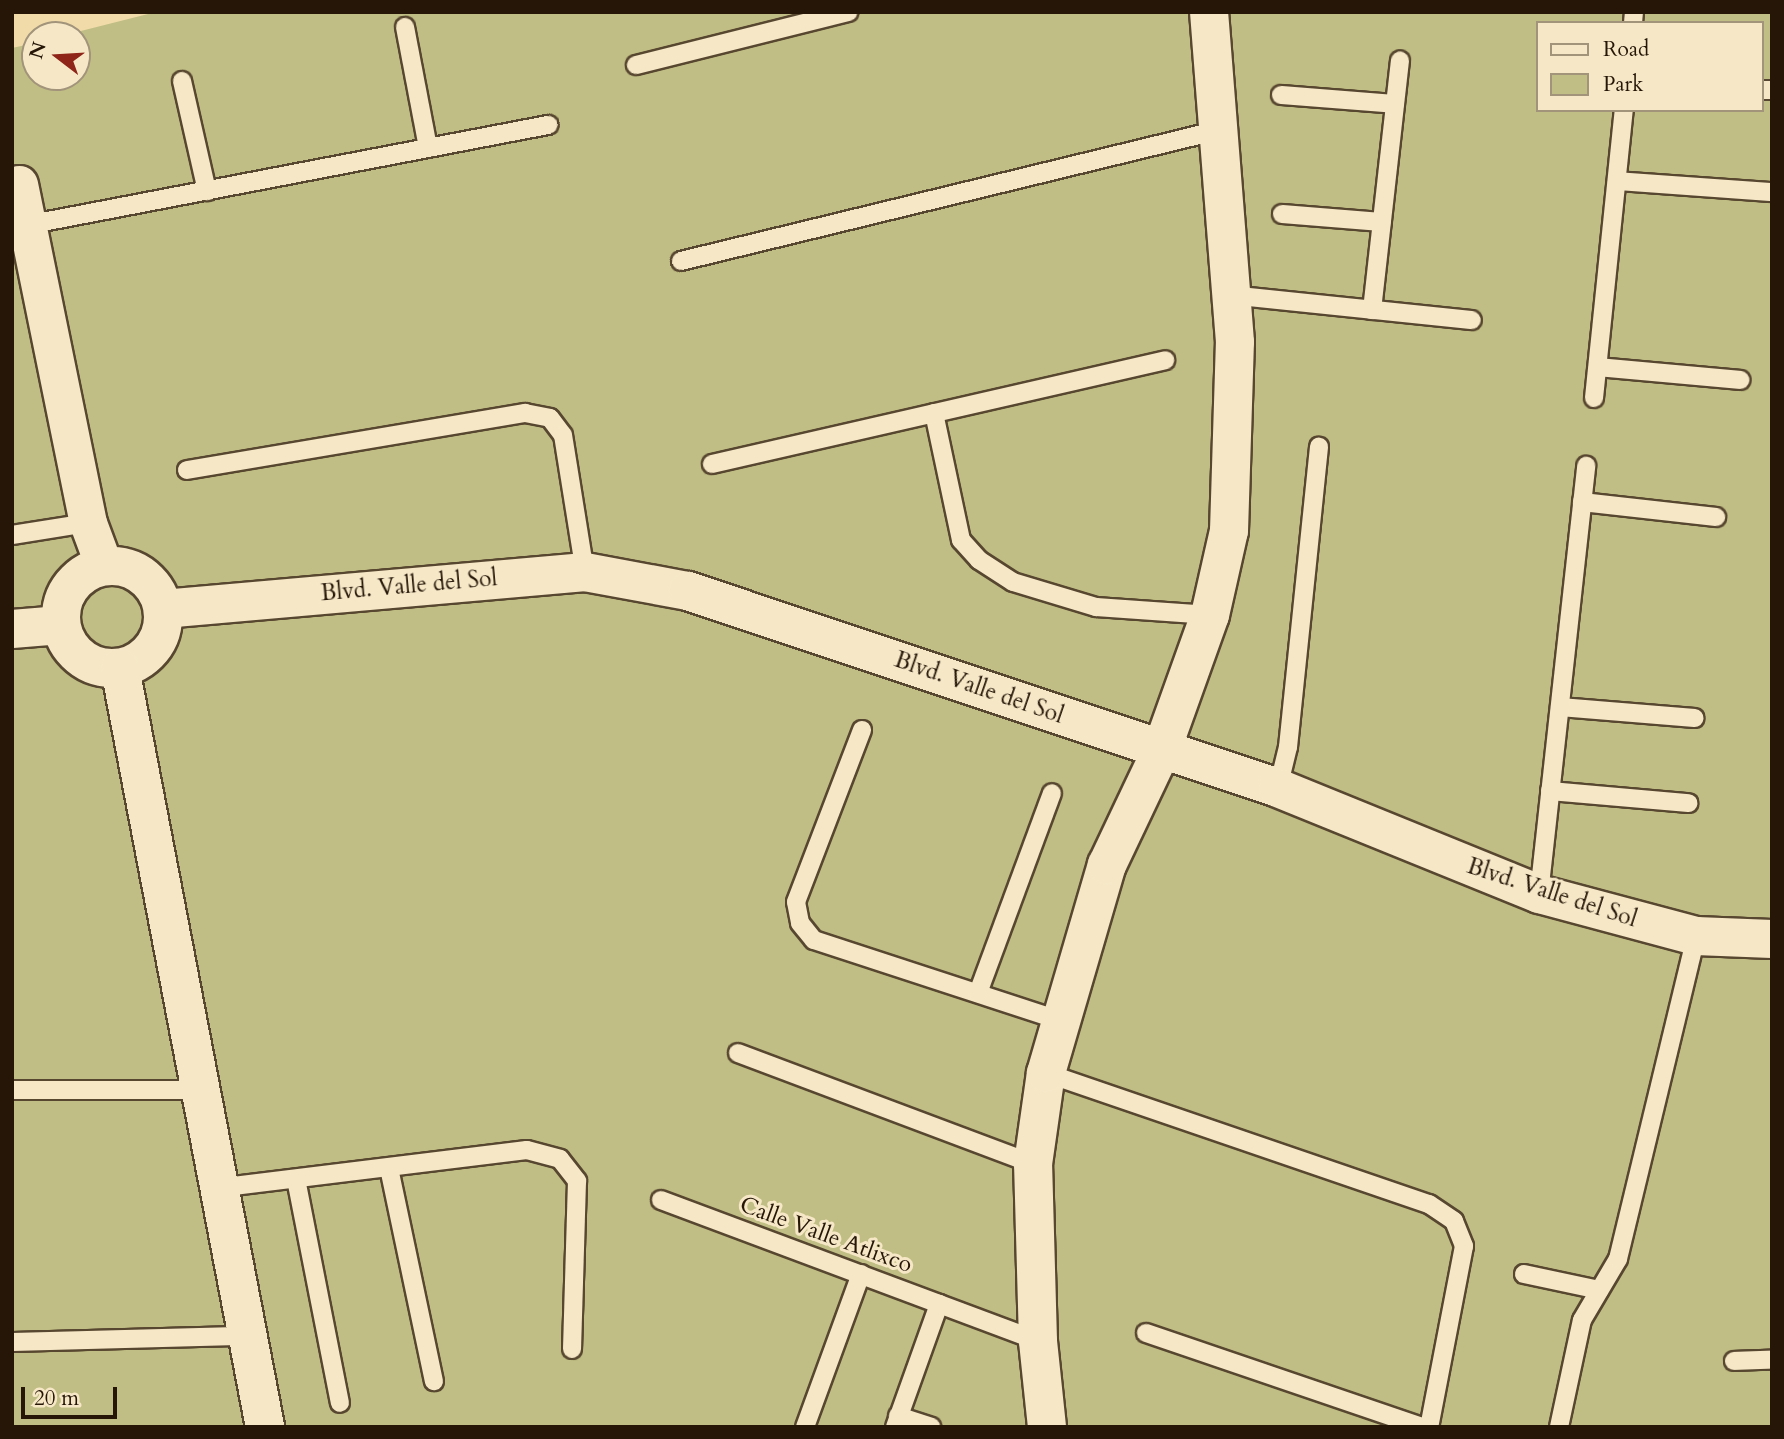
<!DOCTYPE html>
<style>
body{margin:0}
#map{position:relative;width:1784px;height:1439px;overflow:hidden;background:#f1dba9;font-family:Cardo,serif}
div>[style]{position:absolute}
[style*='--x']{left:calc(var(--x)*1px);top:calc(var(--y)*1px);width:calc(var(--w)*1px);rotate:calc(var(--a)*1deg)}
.green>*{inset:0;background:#c0be84}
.roads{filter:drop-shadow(2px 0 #584730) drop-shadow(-2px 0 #584730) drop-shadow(0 2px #584730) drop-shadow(0 -2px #584730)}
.lane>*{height:18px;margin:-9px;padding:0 9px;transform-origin:9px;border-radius:9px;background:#f6e8c7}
.street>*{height:37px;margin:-18.5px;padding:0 18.5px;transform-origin:18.5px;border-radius:18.5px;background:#f6e8c7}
.secondary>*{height:38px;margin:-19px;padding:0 19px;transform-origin:19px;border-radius:19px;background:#f6e8c7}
.secondary>.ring{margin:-19px;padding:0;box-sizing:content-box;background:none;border:38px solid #f6e8c7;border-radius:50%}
span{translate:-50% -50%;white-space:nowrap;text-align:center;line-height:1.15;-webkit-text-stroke:6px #f6e8c7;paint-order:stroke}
.street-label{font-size:23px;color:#251608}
.frame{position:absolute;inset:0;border:14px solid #251608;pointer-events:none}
.legend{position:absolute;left:1536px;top:21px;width:228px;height:91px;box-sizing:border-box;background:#f6e8c7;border:2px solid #a2947b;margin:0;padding:9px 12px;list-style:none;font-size:21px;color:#251608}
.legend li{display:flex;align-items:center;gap:14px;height:35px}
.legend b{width:35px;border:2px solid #a2947b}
.north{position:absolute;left:21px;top:21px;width:70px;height:70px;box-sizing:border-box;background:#f6e8c7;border:2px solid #a2947b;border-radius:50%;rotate:287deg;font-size:19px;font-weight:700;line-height:28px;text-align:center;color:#251608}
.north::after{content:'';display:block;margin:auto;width:24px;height:32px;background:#8f2418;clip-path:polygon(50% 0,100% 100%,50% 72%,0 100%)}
.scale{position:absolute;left:21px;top:1387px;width:96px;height:32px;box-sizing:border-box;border:4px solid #251608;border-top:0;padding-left:9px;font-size:21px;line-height:24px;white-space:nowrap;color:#251608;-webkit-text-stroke:5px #f6e8c7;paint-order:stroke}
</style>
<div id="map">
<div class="green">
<div style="clip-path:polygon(evenodd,156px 12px,1772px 12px,1772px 1427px,12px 1427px,12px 48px,35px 43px,35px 77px,77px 77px,77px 35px,65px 35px,156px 12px,1537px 23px,1761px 23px,1761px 110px,1537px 110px,1537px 23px)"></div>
</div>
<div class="roads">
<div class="lane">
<div style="--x:1633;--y:23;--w:11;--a:-85"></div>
<div style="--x:405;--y:27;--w:123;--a:79.2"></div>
<div style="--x:636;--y:65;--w:219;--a:-14"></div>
<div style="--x:182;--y:81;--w:113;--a:77.2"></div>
<div style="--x:1761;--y:90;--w:11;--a:0"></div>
<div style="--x:1281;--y:95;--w:114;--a:4.5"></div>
<div style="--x:1617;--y:181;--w:155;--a:4.1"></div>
<div style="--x:1282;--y:214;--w:100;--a:4.6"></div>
<div style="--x:27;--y:225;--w:531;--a:-10.87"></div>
<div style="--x:681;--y:261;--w:550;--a:-13.68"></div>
<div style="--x:1229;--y:295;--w:244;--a:5.9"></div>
<div style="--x:1372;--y:310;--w:251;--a:-83.6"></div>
<div style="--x:1598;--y:367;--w:143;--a:5.2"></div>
<div style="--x:1594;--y:398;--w:290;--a:-84.1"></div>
<div style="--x:934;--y:413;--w:130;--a:78"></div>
<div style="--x:961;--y:540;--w:27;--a:48"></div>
<div style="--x:979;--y:560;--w:40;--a:32.9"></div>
<div style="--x:1013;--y:582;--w:87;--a:16.8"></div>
<div style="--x:1096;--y:607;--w:114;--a:4"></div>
<div style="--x:712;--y:464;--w:465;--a:-12.9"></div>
<div style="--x:187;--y:470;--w:343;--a:-9.6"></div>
<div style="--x:525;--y:413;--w:25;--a:11"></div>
<div style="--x:550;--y:418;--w:21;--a:53"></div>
<div style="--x:563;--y:435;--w:139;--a:80.9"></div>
<div style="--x:1582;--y:502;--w:135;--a:6.4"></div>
<div style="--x:12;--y:535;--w:77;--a:-9"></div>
<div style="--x:1560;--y:707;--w:135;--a:4.7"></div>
<div style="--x:862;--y:730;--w:184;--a:111"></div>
<div style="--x:796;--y:902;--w:21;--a:79"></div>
<div style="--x:800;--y:923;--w:22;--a:51"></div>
<div style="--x:814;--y:940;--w:258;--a:18.1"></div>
<div style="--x:1278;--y:788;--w:42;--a:-76.3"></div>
<div style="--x:1288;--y:747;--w:302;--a:-84.1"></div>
<div style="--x:1550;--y:791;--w:139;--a:5"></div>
<div style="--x:1539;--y:894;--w:431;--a:-83.7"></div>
<div style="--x:978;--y:993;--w:213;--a:-69.7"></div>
<div style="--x:738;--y:1053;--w:315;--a:20.6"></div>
<div style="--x:1046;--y:1073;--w:405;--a:18.9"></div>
<div style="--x:1429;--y:1204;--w:30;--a:34"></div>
<div style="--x:1454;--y:1221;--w:27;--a:68"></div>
<div style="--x:1464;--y:1246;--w:184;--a:100.9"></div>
<div style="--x:12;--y:1090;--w:185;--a:0"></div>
<div style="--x:389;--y:1168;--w:218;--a:78.1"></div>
<div style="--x:296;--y:1179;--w:228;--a:78.9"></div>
<div style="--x:217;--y:1188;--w:312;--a:-7"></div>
<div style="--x:527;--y:1150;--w:34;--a:15"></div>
<div style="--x:560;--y:1159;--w:28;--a:52"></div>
<div style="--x:577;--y:1181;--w:168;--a:91.7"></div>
<div style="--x:661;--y:1200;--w:403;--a:20.5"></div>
<div style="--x:1524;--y:1274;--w:77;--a:12"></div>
<div style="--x:1146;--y:1333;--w:292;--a:18.8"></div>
<div style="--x:12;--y:1342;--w:235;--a:-1.5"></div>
<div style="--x:1734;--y:1361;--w:38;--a:-2"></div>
<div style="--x:898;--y:1416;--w:35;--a:18"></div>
<div style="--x:805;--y:1427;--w:163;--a:-69.9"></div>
<div style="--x:895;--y:1427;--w:131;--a:-70.3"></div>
<div style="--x:1559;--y:1427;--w:109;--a:-77.9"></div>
<div style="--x:1582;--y:1320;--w:71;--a:-59.5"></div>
<div style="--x:1618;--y:1259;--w:332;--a:-76.4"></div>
</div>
<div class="street">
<div style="--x:19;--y:184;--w:346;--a:78.5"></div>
<div style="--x:88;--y:523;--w:46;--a:69.6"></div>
</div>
<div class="secondary">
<div class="ring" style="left:61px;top:566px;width:64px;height:64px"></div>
<div style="--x:163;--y:609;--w:424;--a:-5"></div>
<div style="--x:585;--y:572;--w:105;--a:10.5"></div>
<div style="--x:688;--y:591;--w:622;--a:18.46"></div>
<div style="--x:1278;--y:788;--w:282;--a:22.1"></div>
<div style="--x:1539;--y:894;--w:163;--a:15"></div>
<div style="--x:1696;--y:936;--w:76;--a:2.3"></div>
<div style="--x:12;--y:629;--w:49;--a:-4.7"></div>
<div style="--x:120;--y:668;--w:773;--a:79.18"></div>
<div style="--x:1047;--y:1427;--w:86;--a:-96"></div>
<div style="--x:1038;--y:1341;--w:177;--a:-91.6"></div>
<div style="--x:1033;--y:1164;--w:92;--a:-81.9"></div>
<div style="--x:1046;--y:1073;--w:217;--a:-73.7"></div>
<div style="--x:1107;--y:865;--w:128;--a:-64.6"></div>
<div style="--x:1162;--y:749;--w:142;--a:-70.3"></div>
<div style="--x:1210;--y:615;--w:86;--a:-77.3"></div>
<div style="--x:1229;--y:531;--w:189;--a:-88.2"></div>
<div style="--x:1235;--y:342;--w:331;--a:-94.5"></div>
</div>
</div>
<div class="street-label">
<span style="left:409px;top:586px;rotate:-5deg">Blvd. Valle del Sol</span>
<span style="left:979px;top:688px;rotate:19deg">Blvd. Valle del Sol</span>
<span style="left:1552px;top:893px;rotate:18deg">Blvd. Valle del Sol</span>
<span style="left:826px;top:1235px;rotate:20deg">Calle Valle Atlixco</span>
</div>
<div class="frame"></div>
<ul class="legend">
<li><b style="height:9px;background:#f6e8c7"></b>Road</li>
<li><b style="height:19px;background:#c0be84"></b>Park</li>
</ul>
<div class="north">N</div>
<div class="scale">20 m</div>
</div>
